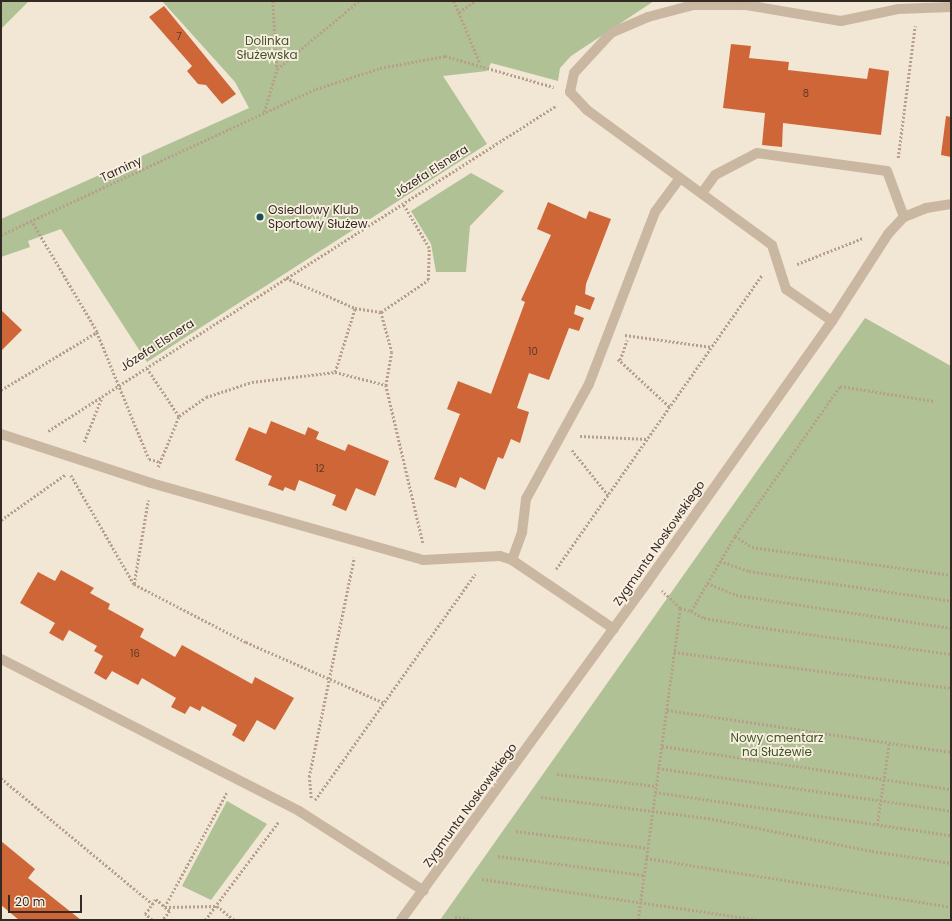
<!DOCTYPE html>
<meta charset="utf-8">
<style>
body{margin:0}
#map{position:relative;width:952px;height:921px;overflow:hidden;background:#f2e6d5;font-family:Poppins,sans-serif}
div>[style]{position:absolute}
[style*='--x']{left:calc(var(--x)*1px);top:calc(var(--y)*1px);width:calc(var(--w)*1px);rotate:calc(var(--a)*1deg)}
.green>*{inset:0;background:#b0c195}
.building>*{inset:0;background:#ce6637}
.path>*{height:2.5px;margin-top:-1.25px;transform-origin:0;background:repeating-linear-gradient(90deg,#b6a08b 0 2px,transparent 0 4px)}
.minor>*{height:10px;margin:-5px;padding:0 5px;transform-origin:5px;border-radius:5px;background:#cab7a1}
.dots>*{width:11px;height:11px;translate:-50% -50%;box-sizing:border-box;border:2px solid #faf0e1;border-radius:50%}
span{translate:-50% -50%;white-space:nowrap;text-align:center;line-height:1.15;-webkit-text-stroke:3.5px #faf0e1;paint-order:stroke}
.number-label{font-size:10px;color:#5a3929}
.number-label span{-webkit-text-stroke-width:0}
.park-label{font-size:12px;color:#405427}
.street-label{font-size:12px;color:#342a24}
.poi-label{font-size:12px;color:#342a24}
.left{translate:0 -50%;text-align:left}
.frame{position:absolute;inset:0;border:2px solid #342a24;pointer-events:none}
.scale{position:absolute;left:8px;top:895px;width:74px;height:18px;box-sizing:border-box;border:2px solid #342a24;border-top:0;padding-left:5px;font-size:12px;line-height:14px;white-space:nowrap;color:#342a24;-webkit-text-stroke:3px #faf0e1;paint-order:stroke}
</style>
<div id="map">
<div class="green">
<div style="clip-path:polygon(1px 1px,29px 1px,1px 29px)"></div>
<div style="clip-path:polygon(162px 1px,654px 1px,571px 56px,560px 68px,558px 81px,491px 63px,487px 71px,443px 76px,487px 144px,147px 362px,61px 229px,28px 241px,30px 247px,1px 257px,1px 219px,249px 108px,235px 82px)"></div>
<div style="clip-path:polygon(471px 173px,504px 191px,470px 226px,466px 272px,436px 272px,431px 244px,411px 211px)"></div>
<div style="clip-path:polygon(865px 318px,951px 366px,951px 920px,440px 920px)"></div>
<div style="clip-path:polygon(227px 801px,267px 824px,211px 900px,182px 886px)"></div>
</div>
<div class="building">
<div style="clip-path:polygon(164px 6px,236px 94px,222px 104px,206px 85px,198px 84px,187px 71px,192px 66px,149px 17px)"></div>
<div style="clip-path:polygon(731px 44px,751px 46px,749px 58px,789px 62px,788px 70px,867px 79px,869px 68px,889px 71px,881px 135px,783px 123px,782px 147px,762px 145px,765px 113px,723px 108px)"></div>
<div style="clip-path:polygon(946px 116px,951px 117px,951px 157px,941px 155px)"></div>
<div style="clip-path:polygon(548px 202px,586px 219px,589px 211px,611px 219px,586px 284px,585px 294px,595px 298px,590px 310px,576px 305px,574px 314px,584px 318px,579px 331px,569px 328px,549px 380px,529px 373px,517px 408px,529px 412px,520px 443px,511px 439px,503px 459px,498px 457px,485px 490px,460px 477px,456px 488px,434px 479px,460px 414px,447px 409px,458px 381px,491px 394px,525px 302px,521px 300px,551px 235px,537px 229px)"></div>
<div style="clip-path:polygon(1px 310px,22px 330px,1px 351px)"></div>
<div style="clip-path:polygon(271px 421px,305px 435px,308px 427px,319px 432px,316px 439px,345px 451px,348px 444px,389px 461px,375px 496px,356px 488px,346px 511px,332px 505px,336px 495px,299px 480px,295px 491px,285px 487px,283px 491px,268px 485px,272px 476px,235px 460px,249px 427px,266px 434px)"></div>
<div style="clip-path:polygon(61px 570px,94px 588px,90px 593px,110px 604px,108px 609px,144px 629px,140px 637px,175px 657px,182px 645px,252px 684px,255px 677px,294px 698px,275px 730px,257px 720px,244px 742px,232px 735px,237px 725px,202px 706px,200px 711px,190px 706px,185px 714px,171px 707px,176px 698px,142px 678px,138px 685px,112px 671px,106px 680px,94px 673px,103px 656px,94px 651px,97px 646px,69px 630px,63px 641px,49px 633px,55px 623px,20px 603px,38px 572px,55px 581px)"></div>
<div style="clip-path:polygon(1px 841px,35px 869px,28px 878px,81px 920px,19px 920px,1px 905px)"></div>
</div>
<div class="path">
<div style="--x:273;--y:1;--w:68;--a:86.6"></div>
<div style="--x:454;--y:1;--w:67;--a:67.2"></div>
<div style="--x:459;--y:12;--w:20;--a:-33"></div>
<div style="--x:264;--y:112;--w:45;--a:-73.2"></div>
<div style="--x:277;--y:69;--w:107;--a:-39.7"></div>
<div style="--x:898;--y:158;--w:133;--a:-82.7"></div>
<div style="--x:1;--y:235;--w:347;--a:-24.9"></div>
<div style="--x:316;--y:89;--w:67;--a:-18.2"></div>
<div style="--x:380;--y:68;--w:66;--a:-10.5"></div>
<div style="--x:445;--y:56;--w:113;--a:15.9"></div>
<div style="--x:797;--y:264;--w:71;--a:-21.5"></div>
<div style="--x:286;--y:278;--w:75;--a:23.5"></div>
<div style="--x:355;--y:308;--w:26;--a:9"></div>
<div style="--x:381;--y:312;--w:41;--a:74.6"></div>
<div style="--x:392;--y:352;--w:34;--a:100"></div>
<div style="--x:386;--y:385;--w:162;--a:76.8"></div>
<div style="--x:381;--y:312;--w:57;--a:-34.2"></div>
<div style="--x:428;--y:280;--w:32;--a:-88"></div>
<div style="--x:429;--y:248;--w:51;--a:-120.6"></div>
<div style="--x:97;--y:332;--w:137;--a:67.7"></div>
<div style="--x:149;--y:459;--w:11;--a:15"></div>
<div style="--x:625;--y:335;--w:88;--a:7.9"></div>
<div style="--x:618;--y:359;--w:71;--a:42.7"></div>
<div style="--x:620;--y:360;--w:21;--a:-71"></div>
<div style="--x:147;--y:368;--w:58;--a:56.3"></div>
<div style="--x:335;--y:372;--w:67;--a:-72.6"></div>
<div style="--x:1;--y:390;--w:112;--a:-31.1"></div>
<div style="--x:97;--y:332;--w:128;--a:-120.6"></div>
<div style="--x:48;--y:431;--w:604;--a:-32.64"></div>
<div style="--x:580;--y:436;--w:68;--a:2.5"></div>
<div style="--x:84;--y:442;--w:48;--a:-68.2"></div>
<div style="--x:572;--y:450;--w:58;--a:51.3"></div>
<div style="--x:158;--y:467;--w:55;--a:-67.6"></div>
<div style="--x:179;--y:416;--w:33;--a:-35"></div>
<div style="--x:206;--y:397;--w:48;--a:-18.1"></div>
<div style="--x:252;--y:382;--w:84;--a:-6.9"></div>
<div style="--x:335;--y:372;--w:53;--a:14.3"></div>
<div style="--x:71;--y:475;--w:126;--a:60"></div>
<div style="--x:134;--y:584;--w:126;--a:27.4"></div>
<div style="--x:246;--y:642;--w:152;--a:23.7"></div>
<div style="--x:1;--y:520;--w:80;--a:-35.3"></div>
<div style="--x:735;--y:536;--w:20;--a:33"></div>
<div style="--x:752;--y:547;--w:201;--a:8"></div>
<div style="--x:720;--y:561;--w:31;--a:19"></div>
<div style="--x:749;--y:571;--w:204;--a:8.4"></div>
<div style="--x:556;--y:569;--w:359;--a:-55"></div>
<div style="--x:707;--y:583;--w:31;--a:22"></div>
<div style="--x:736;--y:595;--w:218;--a:8.7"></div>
<div style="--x:134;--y:584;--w:85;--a:-80.5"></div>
<div style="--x:680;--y:608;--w:11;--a:15"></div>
<div style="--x:691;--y:611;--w:87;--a:-59.6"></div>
<div style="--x:735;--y:536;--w:183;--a:-55"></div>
<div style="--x:840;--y:386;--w:95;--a:9.1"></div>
<div style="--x:691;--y:611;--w:15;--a:28"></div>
<div style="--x:704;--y:618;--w:55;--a:9.5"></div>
<div style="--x:758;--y:627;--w:195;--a:8"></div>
<div style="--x:674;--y:652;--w:279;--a:7.4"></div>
<div style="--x:667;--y:710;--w:287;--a:8.4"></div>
<div style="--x:662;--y:746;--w:292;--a:8.5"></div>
<div style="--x:658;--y:768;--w:296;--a:8.3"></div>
<div style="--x:557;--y:774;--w:100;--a:6.9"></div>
<div style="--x:1;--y:778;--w:197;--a:39.7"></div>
<div style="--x:655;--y:792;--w:299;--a:8.3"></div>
<div style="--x:227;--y:793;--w:130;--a:118.5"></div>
<div style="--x:165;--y:907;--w:52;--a:-1.1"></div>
<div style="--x:217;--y:906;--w:22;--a:39"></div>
<div style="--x:541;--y:797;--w:168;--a:7.2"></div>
<div style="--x:708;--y:818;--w:167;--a:11.4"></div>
<div style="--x:872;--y:851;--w:80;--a:8.6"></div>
<div style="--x:311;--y:798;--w:21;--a:-95"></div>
<div style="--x:309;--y:777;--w:224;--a:-78.4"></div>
<div style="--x:315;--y:800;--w:277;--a:-54.7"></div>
<div style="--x:877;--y:825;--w:82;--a:-81.6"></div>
<div style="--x:516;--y:831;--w:133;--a:7.3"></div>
<div style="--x:498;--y:856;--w:147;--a:7.4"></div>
<div style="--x:646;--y:858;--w:309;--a:9.1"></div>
<div style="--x:482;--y:879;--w:279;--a:8.4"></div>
<div style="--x:455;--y:917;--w:19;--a:9"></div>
<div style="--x:152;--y:920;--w:9;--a:-139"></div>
<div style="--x:145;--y:914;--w:19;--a:-54"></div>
<div style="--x:156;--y:899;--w:18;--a:41"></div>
<div style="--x:170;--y:911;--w:11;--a:128"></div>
<div style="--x:205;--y:920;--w:124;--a:-53.2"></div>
<div style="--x:638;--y:920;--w:315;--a:-82.3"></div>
<div style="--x:680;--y:608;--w:25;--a:-137"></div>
</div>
<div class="minor">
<div style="--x:702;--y:193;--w:22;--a:-54"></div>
<div style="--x:715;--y:175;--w:47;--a:-27.6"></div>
<div style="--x:757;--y:153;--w:131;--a:7.9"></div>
<div style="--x:887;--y:171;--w:49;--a:69.7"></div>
<div style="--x:832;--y:321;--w:56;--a:-145.2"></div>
<div style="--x:786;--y:289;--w:46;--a:-107.7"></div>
<div style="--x:772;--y:245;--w:229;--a:-143.9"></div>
<div style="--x:587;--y:110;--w:25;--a:-133"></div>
<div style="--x:570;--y:92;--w:19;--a:-78"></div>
<div style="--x:574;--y:73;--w:54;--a:-47.2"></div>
<div style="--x:611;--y:33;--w:40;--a:-23.4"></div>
<div style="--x:648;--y:17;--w:47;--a:-14.9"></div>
<div style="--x:693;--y:5;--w:53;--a:0"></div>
<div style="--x:746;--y:5;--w:96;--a:9.6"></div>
<div style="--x:841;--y:21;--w:58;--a:-11.9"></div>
<div style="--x:898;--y:9;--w:53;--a:-2.2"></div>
<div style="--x:1;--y:434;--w:158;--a:18.1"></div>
<div style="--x:151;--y:483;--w:283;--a:15.8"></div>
<div style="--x:423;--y:560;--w:77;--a:-3"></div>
<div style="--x:500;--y:556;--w:13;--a:18"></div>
<div style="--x:512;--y:560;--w:123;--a:34.1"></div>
<div style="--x:512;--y:560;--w:30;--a:-70"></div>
<div style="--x:522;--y:532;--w:33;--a:-83"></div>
<div style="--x:526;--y:499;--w:131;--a:-61.3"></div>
<div style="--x:589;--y:384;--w:184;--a:-69"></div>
<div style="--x:655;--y:212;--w:42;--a:-53.7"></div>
<div style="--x:1;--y:659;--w:335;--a:27"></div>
<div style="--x:299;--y:811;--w:148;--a:32.6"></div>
<div style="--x:401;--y:920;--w:419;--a:-53.9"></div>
<div style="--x:648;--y:581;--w:319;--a:-54.7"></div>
<div style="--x:832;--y:321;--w:103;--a:-57.2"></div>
<div style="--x:888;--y:234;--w:23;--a:-47"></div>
<div style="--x:904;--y:217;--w:24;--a:-22"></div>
<div style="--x:926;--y:208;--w:25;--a:-9"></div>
</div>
<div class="dots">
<div style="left:260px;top:217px;background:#184f58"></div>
</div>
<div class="number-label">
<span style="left:179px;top:37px">7</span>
<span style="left:806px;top:94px">8</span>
<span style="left:533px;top:352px">10</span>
<span style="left:320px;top:469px">12</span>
<span style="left:135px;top:654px">16</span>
</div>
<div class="park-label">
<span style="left:267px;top:48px">Dolinka<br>Służewska</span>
<span style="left:777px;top:745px">Nowy cmentarz<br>na Służewie</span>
</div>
<div class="street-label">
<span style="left:121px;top:169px;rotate:-25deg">Tarniny</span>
<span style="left:431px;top:171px;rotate:-33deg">Józefa Elsnera</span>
<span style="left:157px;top:345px;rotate:-33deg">Józefa Elsnera</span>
<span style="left:659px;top:543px;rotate:-55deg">Zygmunta Noskowskiego</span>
<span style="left:470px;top:805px;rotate:-54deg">Zygmunta Noskowskiego</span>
</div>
<div class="poi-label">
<span class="left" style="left:268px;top:217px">Osiedlowy Klub<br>Sportowy Służew</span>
</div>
<div class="frame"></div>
<div class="scale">20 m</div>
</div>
